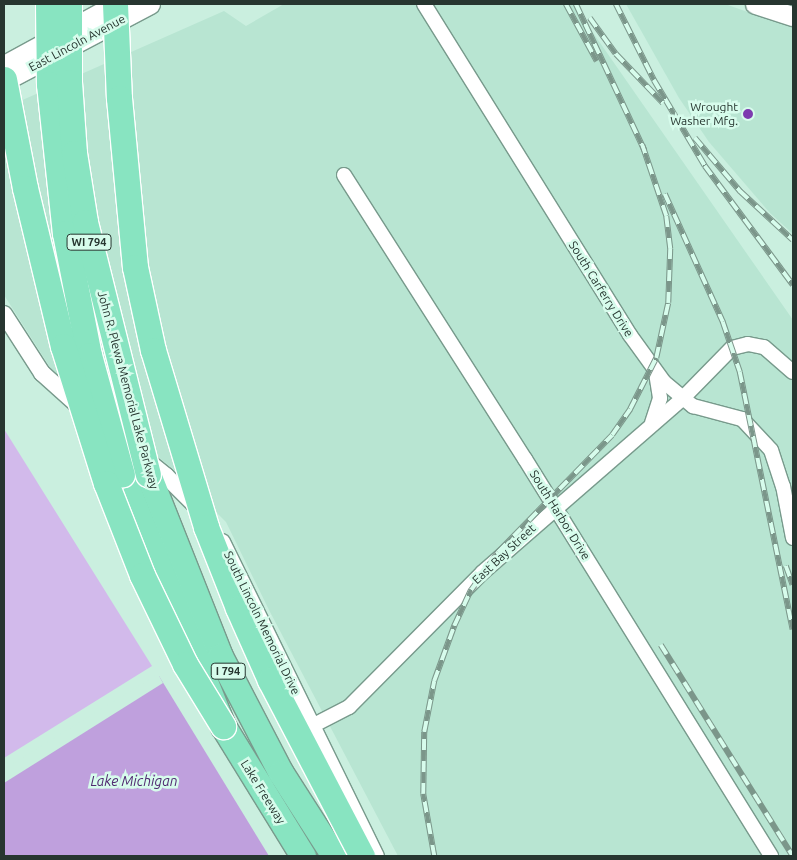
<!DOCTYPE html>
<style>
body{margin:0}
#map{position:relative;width:797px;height:860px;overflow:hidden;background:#caefdf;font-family:Ubuntu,sans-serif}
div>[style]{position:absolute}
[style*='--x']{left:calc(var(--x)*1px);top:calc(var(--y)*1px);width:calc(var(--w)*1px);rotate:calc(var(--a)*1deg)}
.built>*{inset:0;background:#b8e5d2}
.green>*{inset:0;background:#d2baeb}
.water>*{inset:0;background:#bfa0dd}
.pier>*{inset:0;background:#caefdf}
.roads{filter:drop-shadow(1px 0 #789a8c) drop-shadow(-1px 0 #789a8c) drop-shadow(0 1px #789a8c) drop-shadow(0 -1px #789a8c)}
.minor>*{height:14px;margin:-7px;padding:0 7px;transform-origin:7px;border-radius:7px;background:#fff}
.tertiary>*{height:16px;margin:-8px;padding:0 8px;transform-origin:8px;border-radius:8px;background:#fff}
.secondary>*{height:19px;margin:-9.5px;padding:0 9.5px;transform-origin:9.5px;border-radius:9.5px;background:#fff}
.motorway>*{height:25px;margin:-12.5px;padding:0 12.5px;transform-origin:12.5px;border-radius:12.5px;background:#88e4c1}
.rail>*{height:5.5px;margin-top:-2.75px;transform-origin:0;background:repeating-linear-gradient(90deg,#d7fcec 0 11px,#7b968a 0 22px);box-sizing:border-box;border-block:1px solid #7b968a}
.bridges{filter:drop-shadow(1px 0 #fff) drop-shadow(-1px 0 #fff) drop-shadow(0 1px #fff) drop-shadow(0 -1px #fff)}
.motorway-bridge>*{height:25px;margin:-12.5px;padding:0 12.5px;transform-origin:12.5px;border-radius:12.5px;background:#88e4c1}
.dots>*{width:14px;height:14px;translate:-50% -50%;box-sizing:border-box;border:2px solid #d7fcec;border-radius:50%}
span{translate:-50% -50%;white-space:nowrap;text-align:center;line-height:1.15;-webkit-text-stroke:5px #d7fcec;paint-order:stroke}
.shield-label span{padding:1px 4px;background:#d7fcec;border:1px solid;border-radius:4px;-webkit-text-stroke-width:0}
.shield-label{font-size:11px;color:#273630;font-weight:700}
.street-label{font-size:12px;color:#273630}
.poi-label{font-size:12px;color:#273630}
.right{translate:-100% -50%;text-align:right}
.water-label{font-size:14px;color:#502870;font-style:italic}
.frame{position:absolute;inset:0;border:5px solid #273630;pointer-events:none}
</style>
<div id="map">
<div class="built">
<div style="clip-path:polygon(284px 4px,573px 4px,793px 320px,793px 856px,398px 856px,269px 610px,226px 522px,172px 468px,53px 372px,4px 295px,4px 113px,18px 102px,224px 11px,246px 26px)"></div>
<div style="clip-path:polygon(626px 4px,725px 4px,793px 28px,793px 234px,770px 213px,709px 142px,679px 98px)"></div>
</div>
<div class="green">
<div style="clip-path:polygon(4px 429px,152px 666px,4px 758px)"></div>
</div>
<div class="water">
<div style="clip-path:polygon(159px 676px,269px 856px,4px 856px,4px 772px)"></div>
</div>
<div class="pier">
<div style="clip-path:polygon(158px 674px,163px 683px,4px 783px,4px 769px)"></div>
</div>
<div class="roads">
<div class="minor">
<div style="--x:424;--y:4;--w:390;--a:58.1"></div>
<div style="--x:630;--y:335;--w:58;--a:54.1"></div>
<div style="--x:664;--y:382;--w:38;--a:40"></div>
<div style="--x:693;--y:406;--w:51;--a:14.9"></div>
<div style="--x:742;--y:419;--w:42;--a:46.9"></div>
<div style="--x:771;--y:450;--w:38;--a:72"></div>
<div style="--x:783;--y:486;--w:53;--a:79.1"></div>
<div style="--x:344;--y:175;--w:337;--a:57.5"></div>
<div style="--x:525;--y:459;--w:467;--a:58.2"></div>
<div style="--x:652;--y:423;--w:26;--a:-72"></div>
<div style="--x:660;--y:398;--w:24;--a:-99"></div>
<div style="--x:312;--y:726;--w:42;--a:-27.2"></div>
<div style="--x:349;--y:707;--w:190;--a:-45.2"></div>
<div style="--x:483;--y:572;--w:264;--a:-41"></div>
<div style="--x:682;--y:399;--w:71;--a:-45.6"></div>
<div style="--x:732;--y:348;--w:16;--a:-14"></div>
<div style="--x:748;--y:344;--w:16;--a:11"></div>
<div style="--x:764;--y:347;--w:38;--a:41"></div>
</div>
<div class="tertiary">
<div style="--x:4;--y:314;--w:70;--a:57.2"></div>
<div style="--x:42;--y:373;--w:54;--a:42"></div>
<div style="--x:109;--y:430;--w:73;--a:38.9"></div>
<div style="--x:166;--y:476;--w:42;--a:45"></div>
<div style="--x:222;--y:542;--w:350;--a:63.9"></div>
</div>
<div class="secondary">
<div style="--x:755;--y:4;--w:40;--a:18"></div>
<div style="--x:4;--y:65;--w:128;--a:-28.6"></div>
<div style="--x:4;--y:81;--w:165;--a:-27.8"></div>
</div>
<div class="motorway">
<div style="--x:148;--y:474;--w:196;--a:68.4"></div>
<div style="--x:220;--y:656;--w:132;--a:62.5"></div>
<div style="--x:281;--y:773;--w:98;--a:57.4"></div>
<div style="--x:122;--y:475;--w:271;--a:68.1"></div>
<div style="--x:223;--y:726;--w:153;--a:58.4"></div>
</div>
</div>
<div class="rail">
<div style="--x:566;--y:4;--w:65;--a:61.5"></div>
<div style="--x:576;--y:4;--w:162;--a:64.9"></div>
<div style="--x:616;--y:4;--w:85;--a:63.4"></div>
<div style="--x:654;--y:80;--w:100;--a:59.3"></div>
<div style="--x:705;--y:166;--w:148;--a:53.5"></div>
<div style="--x:590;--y:18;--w:44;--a:54.2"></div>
<div style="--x:616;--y:54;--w:68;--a:46.2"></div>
<div style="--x:695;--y:138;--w:70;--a:49.7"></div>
<div style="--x:740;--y:191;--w:72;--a:42.8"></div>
<div style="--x:665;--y:194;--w:141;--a:65.6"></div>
<div style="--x:723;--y:322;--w:53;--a:71.2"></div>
<div style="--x:740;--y:372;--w:263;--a:78.4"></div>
<div style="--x:786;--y:566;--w:20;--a:70"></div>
<div style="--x:661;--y:645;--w:249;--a:58"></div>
<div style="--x:434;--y:856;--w:63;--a:-100.1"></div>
<div style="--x:423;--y:794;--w:62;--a:-89.1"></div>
<div style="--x:424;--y:732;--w:52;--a:-78.9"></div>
<div style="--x:434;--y:681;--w:59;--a:-70"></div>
<div style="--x:454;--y:626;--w:40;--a:-65"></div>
<div style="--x:471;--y:590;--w:47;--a:-54.6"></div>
<div style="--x:498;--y:552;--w:163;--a:-45.7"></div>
<div style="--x:612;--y:435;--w:32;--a:-55"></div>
<div style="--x:630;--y:409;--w:57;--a:-63"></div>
<div style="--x:656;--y:358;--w:56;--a:-77.7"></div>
<div style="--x:668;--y:303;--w:54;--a:-87.9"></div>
<div style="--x:670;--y:249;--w:33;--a:-97"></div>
<div style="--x:666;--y:216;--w:75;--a:-108.7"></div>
</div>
<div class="bridges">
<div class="motorway-bridge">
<div style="--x:48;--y:4;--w:80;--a:89.3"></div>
<div style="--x:49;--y:84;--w:150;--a:83.9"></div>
<div style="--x:65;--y:233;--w:124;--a:78.9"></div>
<div style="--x:89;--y:355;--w:124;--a:74.6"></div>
<div style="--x:69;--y:4;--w:78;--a:90"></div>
<div style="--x:69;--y:82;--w:71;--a:86"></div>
<div style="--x:74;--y:153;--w:70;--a:80.9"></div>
<div style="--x:85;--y:222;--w:260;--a:76"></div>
<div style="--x:115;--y:4;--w:94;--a:87.6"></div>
<div style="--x:119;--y:98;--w:170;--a:84.6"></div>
<div style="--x:135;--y:267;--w:85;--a:77.8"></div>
<div style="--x:153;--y:350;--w:185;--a:73.3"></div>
<div style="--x:206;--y:527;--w:87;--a:68.4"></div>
<div style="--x:238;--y:608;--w:79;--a:66"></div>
<div style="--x:270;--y:680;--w:199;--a:62.4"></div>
<div style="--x:4;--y:79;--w:111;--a:79.1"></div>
<div style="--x:25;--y:188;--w:163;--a:76.5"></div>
<div style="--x:63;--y:346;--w:144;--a:72.6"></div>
<div style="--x:106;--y:483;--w:99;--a:68.6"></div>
<div style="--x:142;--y:575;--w:99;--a:64.2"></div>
<div style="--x:185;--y:664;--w:73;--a:58.5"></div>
</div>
</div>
<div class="dots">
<div style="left:748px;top:114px;background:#7d3baf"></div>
</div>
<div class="shield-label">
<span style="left:89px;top:242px">WI 794</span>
<span style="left:228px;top:671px">I 794</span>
</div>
<div class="street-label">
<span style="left:77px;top:43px;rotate:-28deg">East Lincoln Avenue</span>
<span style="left:601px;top:289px;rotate:58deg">South Carferry Drive</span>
<span style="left:128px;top:390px;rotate:75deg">John R. Plewa Memorial Lake Parkway</span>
<span style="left:560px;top:515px;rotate:58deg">South Harbor Drive</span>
<span style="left:504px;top:554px;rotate:-43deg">East Bay Street</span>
<span style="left:262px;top:623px;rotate:64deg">South Lincoln Memorial Drive</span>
<span style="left:263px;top:792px;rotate:58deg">Lake Freeway</span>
</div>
<div class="poi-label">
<span class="right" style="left:738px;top:114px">Wrought<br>Washer Mfg.</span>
</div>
<div class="water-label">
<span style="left:134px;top:781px">Lake Michigan</span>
</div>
<div class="frame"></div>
</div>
